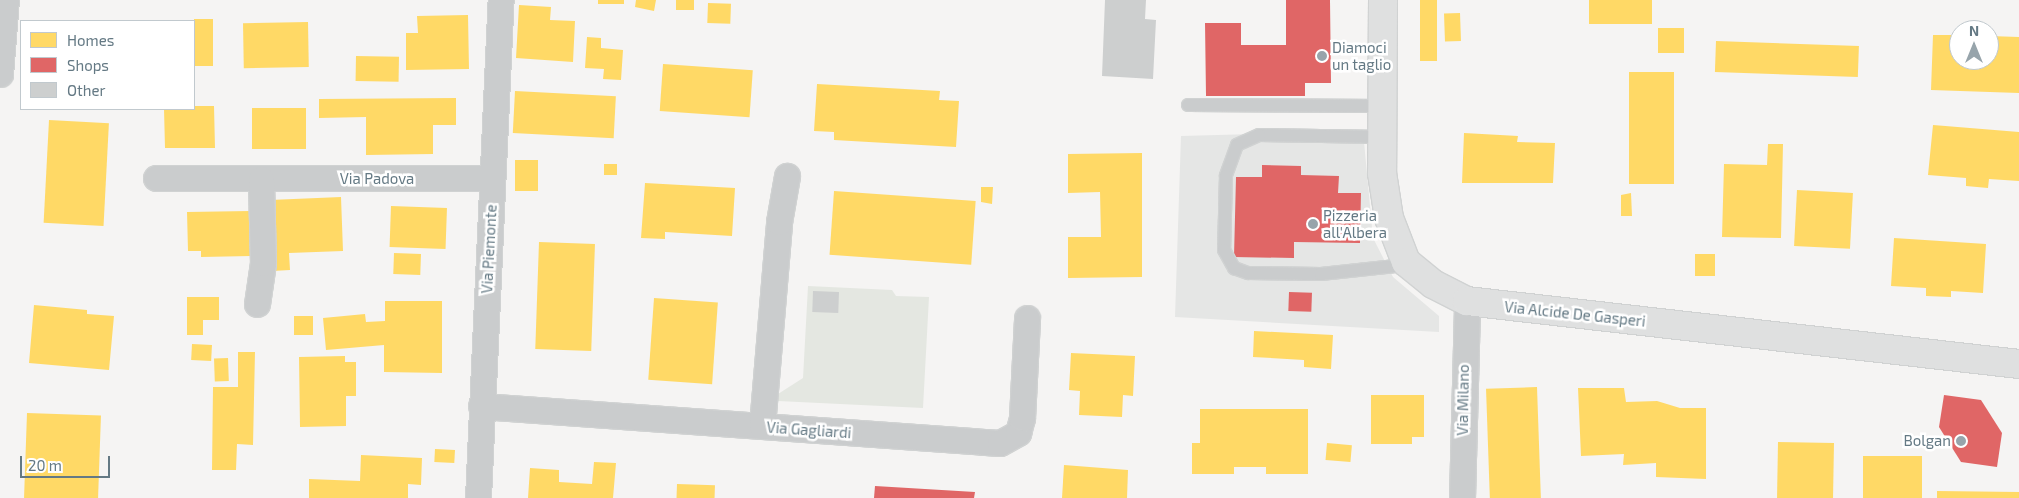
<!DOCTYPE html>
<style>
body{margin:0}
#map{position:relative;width:2019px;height:498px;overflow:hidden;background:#f5f4f3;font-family:"Exo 2",sans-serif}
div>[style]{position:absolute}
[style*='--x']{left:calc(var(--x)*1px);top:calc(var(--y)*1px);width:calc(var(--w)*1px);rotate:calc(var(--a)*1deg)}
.built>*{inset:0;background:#e5e6e5}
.green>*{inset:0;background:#e4e7e1}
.homes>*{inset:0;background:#ffd966;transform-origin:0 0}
.shops>*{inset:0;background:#e06666;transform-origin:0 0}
.building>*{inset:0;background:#cdcfcf;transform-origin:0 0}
.roads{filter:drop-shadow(1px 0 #d0d2d2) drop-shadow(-1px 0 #d0d2d2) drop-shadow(0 1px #d0d2d2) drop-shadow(0 -1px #d0d2d2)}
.lane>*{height:12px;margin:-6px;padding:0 6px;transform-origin:6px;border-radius:6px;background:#cacccd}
.street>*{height:25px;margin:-12.5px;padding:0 12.5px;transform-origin:12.5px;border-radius:12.5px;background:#cacccd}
.secondary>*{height:28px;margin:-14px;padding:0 14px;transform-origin:14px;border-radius:14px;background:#dfe0e0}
.dots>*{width:14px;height:14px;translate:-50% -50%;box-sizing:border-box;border:2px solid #fff;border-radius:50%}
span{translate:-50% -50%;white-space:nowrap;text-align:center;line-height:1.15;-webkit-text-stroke:5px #fff;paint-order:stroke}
.poi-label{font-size:15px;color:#647984}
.left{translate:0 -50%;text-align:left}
.right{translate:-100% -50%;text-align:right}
.street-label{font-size:15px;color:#647984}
.legend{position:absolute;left:20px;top:20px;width:175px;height:90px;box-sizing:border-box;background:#fff;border:1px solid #c1c9ce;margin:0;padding:6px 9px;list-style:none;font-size:15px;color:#647984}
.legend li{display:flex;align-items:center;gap:10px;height:25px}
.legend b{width:25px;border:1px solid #c1c9ce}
.north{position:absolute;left:1949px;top:20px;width:50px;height:50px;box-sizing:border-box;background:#fff;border:1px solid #c1c9ce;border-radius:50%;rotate:0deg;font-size:14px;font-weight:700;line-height:20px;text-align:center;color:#647984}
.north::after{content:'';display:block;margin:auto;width:18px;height:22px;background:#97a4ab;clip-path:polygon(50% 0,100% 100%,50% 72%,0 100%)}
.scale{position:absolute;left:20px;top:456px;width:90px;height:22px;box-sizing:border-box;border:2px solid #647984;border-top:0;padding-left:6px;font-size:15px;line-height:18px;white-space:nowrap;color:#647984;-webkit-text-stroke:4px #fff;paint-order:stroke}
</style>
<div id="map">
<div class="built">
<div style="clip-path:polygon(1363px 131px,1373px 238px,1393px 277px,1439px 316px,1439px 332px,1175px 317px,1181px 136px)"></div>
</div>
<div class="green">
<div style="clip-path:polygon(808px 286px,892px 290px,896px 296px,929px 297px,923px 408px,778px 401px,778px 394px,803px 378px)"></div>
</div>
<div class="homes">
<div style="left:598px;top:0;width:26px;height:4px"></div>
<div style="clip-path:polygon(636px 0,656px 0,654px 11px,635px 7px)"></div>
<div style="left:676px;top:0;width:18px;height:10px"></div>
<div style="left:1420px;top:0;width:17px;height:61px"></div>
<div style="left:1589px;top:0;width:63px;height:24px"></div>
<div style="left:708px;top:3px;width:23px;height:20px;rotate:2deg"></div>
<div style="clip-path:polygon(519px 5px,551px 7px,550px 20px,575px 21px,573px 62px,516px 58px)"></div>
<div style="left:1460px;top:13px;width:28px;height:16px;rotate:88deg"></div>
<div style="clip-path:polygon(468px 15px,469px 69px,406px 70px,406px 33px,418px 33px,417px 16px)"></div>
<div style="left:213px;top:19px;width:47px;height:19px;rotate:90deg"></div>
<div style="left:308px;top:22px;width:45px;height:65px;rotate:89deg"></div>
<div style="left:1658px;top:28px;width:26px;height:25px"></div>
<div style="clip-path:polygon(1933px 35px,1959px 35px,1959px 60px,1989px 60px,1989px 36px,2019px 37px,2019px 93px,1931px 90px)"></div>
<div style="clip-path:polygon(587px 37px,601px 38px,601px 48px,623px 50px,621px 80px,603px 79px,604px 69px,585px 68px)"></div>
<div style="left:1716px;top:41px;width:143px;height:31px;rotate:2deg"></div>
<div style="left:356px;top:56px;width:43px;height:25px;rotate:1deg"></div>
<div style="left:663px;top:64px;width:90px;height:47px;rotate:4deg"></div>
<div style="left:1629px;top:72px;width:45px;height:112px"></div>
<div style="clip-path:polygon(817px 84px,940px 91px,939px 100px,959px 101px,956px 147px,834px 140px,834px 132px,814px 131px)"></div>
<div style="left:515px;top:91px;width:101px;height:42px;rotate:3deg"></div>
<div style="clip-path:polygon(456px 98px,456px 125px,433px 125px,433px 154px,366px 155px,366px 117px,319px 118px,319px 99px)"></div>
<div style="clip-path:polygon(194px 106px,214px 106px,215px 148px,165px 148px,164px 109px,194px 109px)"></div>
<div style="left:252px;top:108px;width:54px;height:41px"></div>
<div style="left:49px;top:120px;width:60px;height:103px;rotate:3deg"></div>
<div style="clip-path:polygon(1933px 125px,2019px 132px,2019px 181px,1989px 179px,1988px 188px,1966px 186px,1966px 178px,1928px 175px)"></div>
<div style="clip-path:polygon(1464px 133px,1518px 136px,1517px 142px,1555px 143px,1553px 183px,1462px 183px)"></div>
<div style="clip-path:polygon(1768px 144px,1783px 144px,1781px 238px,1722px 237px,1724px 164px,1767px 165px)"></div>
<div style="clip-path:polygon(1142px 153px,1142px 277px,1068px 278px,1068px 237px,1101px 237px,1100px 192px,1068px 193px,1068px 154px)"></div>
<div style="left:515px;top:160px;width:23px;height:31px"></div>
<div style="left:604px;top:164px;width:13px;height:11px"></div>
<div style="clip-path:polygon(645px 183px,735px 188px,732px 236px,665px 232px,665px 239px,641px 238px)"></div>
<div style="clip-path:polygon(981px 187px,993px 187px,992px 204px,981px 202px)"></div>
<div style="left:1797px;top:190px;width:56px;height:56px;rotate:3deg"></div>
<div style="left:834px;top:191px;width:142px;height:64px;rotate:4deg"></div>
<div style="clip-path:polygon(1631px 193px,1632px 216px,1621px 216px,1621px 195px)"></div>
<div style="clip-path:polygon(341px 197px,343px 251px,289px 253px,290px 270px,272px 271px,270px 200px)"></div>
<div style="left:391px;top:206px;width:56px;height:41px;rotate:2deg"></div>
<div style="clip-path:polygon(250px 211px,251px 256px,201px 257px,201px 251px,188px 251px,187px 212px)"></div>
<div style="clip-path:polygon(1894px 238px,1986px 244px,1983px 293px,1951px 291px,1951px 297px,1926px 296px,1926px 288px,1891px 286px)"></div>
<div style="left:539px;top:242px;width:56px;height:107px;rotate:2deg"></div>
<div style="left:394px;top:253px;width:27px;height:21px;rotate:2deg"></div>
<div style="left:1695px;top:254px;width:20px;height:22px"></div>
<div style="clip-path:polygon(187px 297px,219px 297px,219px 320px,203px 320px,203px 335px,187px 335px)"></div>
<div style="left:654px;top:298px;width:64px;height:82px;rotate:4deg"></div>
<div style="clip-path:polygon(385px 301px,442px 301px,442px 373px,384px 372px,384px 345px,326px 350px,323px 318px,365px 314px,366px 322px,385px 321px)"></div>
<div style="clip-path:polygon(34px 305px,87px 310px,87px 314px,114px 316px,109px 370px,29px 363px)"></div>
<div style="left:294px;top:316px;width:19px;height:19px"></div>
<div style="clip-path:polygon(1254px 331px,1333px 335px,1331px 369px,1304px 367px,1304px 360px,1253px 357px)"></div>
<div style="left:192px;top:344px;width:20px;height:16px;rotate:3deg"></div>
<div style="clip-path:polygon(238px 352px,255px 352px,253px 445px,237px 444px,236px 470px,212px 470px,213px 387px,238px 387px)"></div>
<div style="clip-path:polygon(1071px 353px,1135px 356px,1133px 396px,1123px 395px,1122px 417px,1079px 415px,1080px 391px,1069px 390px)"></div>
<div style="clip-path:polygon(345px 356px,345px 362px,356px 362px,356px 396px,346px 396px,346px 426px,300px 427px,299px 357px)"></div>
<div style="left:228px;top:358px;width:23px;height:14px;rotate:88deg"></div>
<div style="left:1537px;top:387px;width:111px;height:51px;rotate:88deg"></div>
<div style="clip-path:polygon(1578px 388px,1624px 388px,1626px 402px,1657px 401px,1680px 408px,1706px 408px,1706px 479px,1656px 477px,1656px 463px,1623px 465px,1624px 454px,1581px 456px)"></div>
<div style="clip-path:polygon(1371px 395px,1424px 395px,1424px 437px,1412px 437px,1412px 444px,1371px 444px)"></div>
<div style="clip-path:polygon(1200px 409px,1308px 409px,1308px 474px,1266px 474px,1266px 467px,1234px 467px,1234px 474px,1192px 474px,1192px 443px,1200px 443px)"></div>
<div style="left:27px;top:413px;width:74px;height:85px;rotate:2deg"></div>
<div style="left:1778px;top:442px;width:56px;height:56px;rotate:1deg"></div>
<div style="left:1327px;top:443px;width:25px;height:17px;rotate:5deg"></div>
<div style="left:435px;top:449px;width:20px;height:13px;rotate:3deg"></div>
<div style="clip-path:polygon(361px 455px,422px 458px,421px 485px,408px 484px,408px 498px,309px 498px,309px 479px,360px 481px)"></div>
<div style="left:1863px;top:456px;width:59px;height:42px"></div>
<div style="clip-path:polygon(594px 462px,616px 463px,613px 498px,528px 498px,530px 468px,559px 470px,559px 482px,592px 484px)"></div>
<div style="clip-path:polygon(1064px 465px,1128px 470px,1127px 498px,1062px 498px)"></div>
<div style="left:677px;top:484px;width:38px;height:14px;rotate:2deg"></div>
<div style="clip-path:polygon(1937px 491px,2019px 492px,2019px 498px,1937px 498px)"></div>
</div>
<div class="shops">
<div style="clip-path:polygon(1286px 0,1330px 0,1331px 83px,1305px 83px,1305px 96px,1206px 96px,1205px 23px,1241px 23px,1241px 45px,1286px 45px)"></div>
<div style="clip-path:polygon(1262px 165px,1301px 166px,1301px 175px,1339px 176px,1338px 193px,1361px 193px,1360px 243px,1294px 242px,1294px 258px,1234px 257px,1236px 177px,1262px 177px)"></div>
<div style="left:1289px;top:292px;width:23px;height:19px;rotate:2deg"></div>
<div style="clip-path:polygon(1944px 395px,1981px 400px,2002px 433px,1997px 467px,1961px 462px,1939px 427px)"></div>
<div style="clip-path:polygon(875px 486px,975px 492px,974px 498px,874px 498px)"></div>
</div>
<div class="building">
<div style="clip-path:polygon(1105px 0,1146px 0,1145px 19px,1156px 20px,1153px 79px,1102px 76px)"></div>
<div style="left:813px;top:291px;width:26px;height:21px;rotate:2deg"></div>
</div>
<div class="roads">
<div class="lane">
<div style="--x:1188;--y:105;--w:196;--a:0.3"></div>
<div style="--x:1383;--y:137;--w:124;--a:-179.1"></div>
<div style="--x:1259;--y:135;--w:24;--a:156"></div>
<div style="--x:1237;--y:145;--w:33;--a:110"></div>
<div style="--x:1226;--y:176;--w:74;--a:91.5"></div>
<div style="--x:1224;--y:250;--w:21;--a:61"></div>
<div style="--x:1234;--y:268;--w:15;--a:20"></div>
<div style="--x:1248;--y:273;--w:73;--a:0.8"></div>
<div style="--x:1321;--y:274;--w:75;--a:-6.1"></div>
<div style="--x:1396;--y:266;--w:11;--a:-22"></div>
</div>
<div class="street">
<div style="--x:0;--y:74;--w:74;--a:-85.4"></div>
<div style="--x:156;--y:178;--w:336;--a:0"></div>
<div style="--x:257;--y:304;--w:41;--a:-81.7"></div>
<div style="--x:263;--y:263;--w:84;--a:-91.4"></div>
<div style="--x:481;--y:406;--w:520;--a:4.08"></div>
<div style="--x:1000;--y:443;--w:21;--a:-29"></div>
<div style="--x:1018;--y:433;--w:16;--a:-75"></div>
<div style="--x:1022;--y:418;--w:100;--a:-87.1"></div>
<div style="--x:762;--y:426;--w:205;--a:-85.2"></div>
<div style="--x:779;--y:222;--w:47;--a:-80.1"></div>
<div style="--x:478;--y:498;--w:499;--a:-87.4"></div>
<div style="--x:1462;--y:498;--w:197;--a:-88.5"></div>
</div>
<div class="secondary">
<div style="--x:1383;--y:0;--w:173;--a:90.3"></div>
<div style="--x:1382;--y:173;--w:46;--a:81.2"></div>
<div style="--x:1389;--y:218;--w:47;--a:68.9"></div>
<div style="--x:1406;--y:262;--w:35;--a:39"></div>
<div style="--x:1433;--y:284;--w:38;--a:27"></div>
<div style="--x:1467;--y:301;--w:556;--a:6.51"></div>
</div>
</div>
<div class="dots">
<div style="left:1322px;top:56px;background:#97a4ab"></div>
<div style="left:1313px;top:224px;background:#97a4ab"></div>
<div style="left:1961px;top:441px;background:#97a4ab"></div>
</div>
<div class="poi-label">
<span class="left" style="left:1332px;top:56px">Diamoci<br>un taglio</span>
<span class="left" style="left:1323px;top:224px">Pizzeria<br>all'Albera</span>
<span class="right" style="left:1951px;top:441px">Bolgan</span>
</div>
<div class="street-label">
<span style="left:377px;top:179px">Via Padova</span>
<span style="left:489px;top:249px;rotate:-87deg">Via Piemonte</span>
<span style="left:1575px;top:314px;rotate:6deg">Via Alcide De Gasperi</span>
<span style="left:1463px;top:400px;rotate:-89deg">Via Milano</span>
<span style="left:809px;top:430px;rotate:4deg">Via Gagliardi</span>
</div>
<ul class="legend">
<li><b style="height:14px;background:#ffd966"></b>Homes</li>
<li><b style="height:14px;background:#e06666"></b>Shops</li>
<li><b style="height:14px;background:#cdcfcf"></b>Other</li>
</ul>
<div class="north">N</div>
<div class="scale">20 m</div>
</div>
